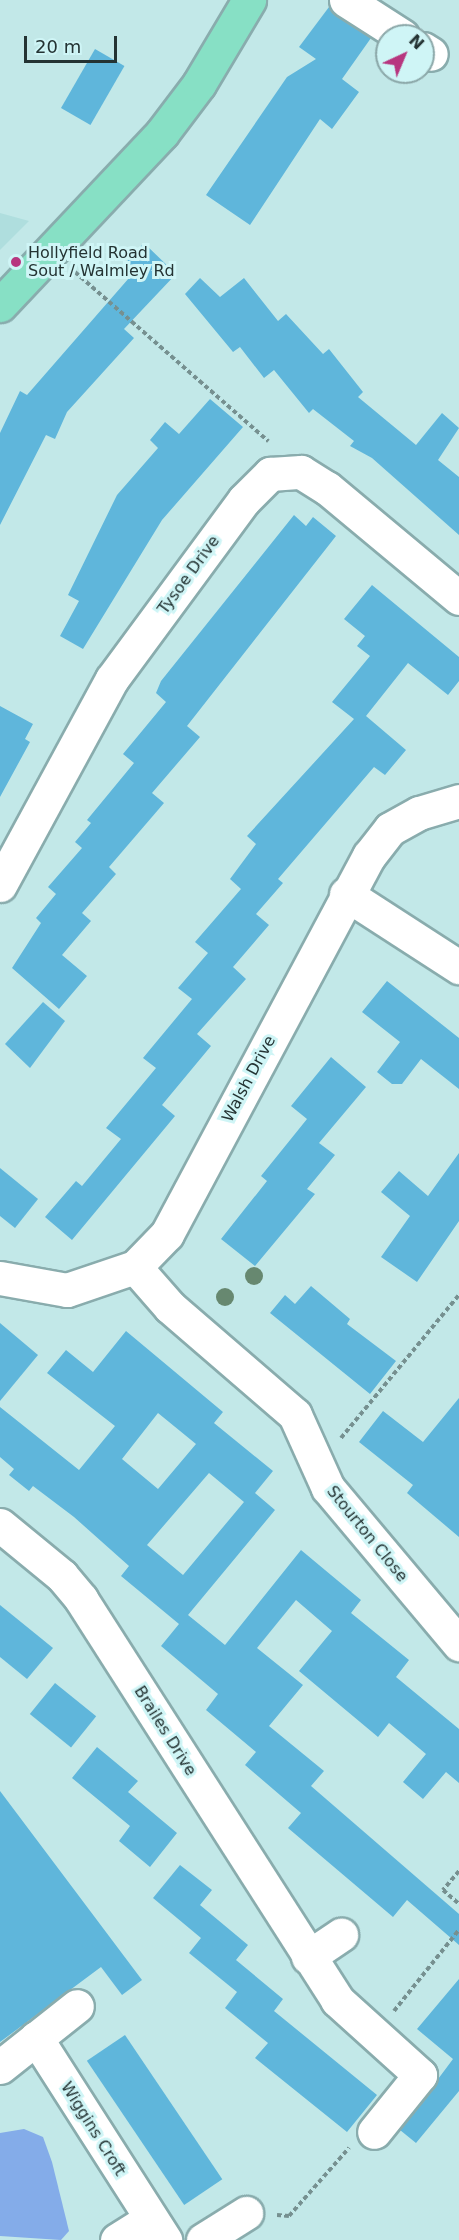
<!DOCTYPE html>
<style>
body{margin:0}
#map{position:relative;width:459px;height:2240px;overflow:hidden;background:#c2e8e8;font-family:"DejaVu Sans",sans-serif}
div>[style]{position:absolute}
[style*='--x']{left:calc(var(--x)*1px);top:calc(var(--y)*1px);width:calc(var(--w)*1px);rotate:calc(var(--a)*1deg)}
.built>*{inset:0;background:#afdede}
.water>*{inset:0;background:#84ace9}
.building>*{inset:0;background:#5fb6db;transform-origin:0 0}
.path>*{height:4px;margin-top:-2px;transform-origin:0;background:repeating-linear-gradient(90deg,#769090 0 4.5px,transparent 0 7.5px)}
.roads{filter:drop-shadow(2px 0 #89acad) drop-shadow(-2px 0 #89acad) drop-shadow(0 2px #89acad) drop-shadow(0 -2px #89acad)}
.minor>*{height:33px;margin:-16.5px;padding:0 16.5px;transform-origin:16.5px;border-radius:16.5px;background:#fff}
.major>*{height:33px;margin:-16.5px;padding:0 16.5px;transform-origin:16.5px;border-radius:16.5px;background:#87e0c5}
.trees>*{width:18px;height:18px;margin:-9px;border-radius:50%;background:#678870}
.dots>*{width:16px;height:16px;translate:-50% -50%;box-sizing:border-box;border:3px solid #cff5f6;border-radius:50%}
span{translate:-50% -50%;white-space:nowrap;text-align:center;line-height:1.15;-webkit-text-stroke:6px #cff5f6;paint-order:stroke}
.poi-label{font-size:16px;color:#243333}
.left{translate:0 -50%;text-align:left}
.street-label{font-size:16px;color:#243333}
.north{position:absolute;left:375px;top:24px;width:60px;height:60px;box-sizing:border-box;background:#cff5f6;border:2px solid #8ba7a8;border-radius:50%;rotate:44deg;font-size:16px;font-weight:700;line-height:24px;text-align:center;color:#243333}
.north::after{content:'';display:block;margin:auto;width:21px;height:27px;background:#b7367f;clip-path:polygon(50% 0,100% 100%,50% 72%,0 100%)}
.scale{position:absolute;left:24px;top:36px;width:93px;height:27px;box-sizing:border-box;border:3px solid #243333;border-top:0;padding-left:8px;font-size:18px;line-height:21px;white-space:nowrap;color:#243333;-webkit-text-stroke:4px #cff5f6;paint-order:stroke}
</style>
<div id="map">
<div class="built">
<div style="clip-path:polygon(0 213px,29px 221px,0 250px)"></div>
</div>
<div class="water">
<div style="clip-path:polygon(24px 2129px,43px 2137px,52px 2162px,69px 2231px,61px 2240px,0 2236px,0 2133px)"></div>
</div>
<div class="building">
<div style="clip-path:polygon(329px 7px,371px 38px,342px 79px,359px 92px,332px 129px,320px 119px,250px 225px,206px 195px,287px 77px,316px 59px,299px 47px)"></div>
<div style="left:95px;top:49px;width:34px;height:68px;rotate:30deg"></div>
<div style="clip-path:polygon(144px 243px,176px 274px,124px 329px,134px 338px,67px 412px,55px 439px,46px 435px,0 525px,0 433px,20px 391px,27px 395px,129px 278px,120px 269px)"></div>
<div style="clip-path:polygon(200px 278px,220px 297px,244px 278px,278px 321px,286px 314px,323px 354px,329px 349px,363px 392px,358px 397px,416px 445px,442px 413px,459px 428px,438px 460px,459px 477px,459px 535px,372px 458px,350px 446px,354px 441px,313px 409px,309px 413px,274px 370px,264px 378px,240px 347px,233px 352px,185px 294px)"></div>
<div style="clip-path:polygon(210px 399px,243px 427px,162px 520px,83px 649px,60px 636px,79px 601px,68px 595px,117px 495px,158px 448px,150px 440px,165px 422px,179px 434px)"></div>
<div style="clip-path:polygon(294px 515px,306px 526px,313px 517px,336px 536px,187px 726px,200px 737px,152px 793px,164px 803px,109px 867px,116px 874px,82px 913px,91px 921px,62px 955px,87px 976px,59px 1009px,12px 968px,41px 923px,36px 918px,56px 894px,48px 887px,82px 848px,75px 842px,91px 823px,87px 820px,134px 763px,123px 754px,166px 702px,156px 693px,161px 681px)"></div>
<div style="clip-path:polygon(372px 585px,459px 657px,459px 681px,448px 695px,408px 663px,366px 716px,406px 750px,385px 775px,374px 767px,278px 879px,283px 883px,256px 914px,269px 925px,233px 967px,246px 979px,197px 1034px,211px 1046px,162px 1105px,175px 1116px,72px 1240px,45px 1217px,76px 1181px,82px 1186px,121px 1139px,106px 1128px,156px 1068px,143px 1058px,192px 999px,178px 988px,208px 953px,195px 942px,241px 889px,230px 879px,256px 844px,247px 836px,354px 719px,332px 702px,370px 656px,357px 646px,365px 636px,344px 619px)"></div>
<div style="clip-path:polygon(0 706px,33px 724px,25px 739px,30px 742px,0 797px)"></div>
<div style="clip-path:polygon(387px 981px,459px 1038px,459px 1089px,421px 1059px,402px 1084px,392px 1084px,377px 1072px,400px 1042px,362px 1012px)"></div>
<div style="clip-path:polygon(43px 1002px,65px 1021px,30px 1068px,5px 1044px)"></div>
<div style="clip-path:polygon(331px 1057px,366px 1087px,319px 1143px,335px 1155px,307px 1189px,315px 1194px,255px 1266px,221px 1239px,267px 1181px,261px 1176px,307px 1119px,291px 1106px)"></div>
<div style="clip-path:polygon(459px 1153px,459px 1221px,417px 1282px,381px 1257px,410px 1216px,381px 1192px,399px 1171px,428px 1196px)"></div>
<div style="clip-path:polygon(0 1168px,38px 1199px,15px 1228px,0 1216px)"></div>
<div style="clip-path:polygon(311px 1286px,350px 1319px,347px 1324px,396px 1361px,370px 1394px,270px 1313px,285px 1295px,295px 1304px)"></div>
<div style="clip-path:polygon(0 1323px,38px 1355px,0 1401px)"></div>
<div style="clip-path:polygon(evenodd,126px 1331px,223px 1412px,214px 1423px,273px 1471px,255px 1493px,275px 1510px,188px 1615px,225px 1645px,301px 1550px,361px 1600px,351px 1613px,409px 1660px,396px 1677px,459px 1729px,459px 1783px,446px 1772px,423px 1799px,403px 1782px,426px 1754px,389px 1723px,378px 1737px,299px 1671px,332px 1631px,296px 1600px,257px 1648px,303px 1685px,269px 1726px,324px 1771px,311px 1786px,459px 1914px,459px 1945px,407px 1900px,393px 1917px,288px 1828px,301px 1813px,245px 1765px,256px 1752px,206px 1710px,218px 1694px,161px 1646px,179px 1624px,121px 1576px,129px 1566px,74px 1517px,33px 1486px,29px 1491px,9px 1475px,14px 1469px,0 1457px,0 1407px,79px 1470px,115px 1426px,47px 1373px,66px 1350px,93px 1372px,126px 1331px,158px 1413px,196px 1444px,158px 1489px,122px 1459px,158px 1413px,126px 1331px,209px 1473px,244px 1502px,183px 1575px,147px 1545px,209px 1473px)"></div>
<div style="clip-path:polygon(459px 1398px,459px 1537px,407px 1493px,413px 1485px,359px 1442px,383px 1411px,423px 1442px)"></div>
<div style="clip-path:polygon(0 1605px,53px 1648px,27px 1679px,0 1657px)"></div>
<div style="left:55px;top:1683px;width:53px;height:40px;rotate:39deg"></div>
<div style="clip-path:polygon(97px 1747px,138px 1781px,128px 1792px,177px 1833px,150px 1867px,119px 1841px,130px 1826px,72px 1778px)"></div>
<div style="clip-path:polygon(0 1791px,142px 1980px,122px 1995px,101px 1967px,0 2042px)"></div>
<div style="clip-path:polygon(180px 1865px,212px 1890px,200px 1905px,248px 1945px,236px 1960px,283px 1999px,274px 2011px,377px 2095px,347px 2132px,255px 2058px,268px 2043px,225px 2008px,237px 1992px,189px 1953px,201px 1938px,153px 1898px)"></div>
<div style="clip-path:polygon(459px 1979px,459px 2091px,416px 2143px,400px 2130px,453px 2059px,417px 2029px)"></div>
<div style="left:125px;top:2035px;width:174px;height:46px;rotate:56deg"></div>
</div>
<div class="path">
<div style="--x:75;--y:272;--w:257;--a:41.2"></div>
<div style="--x:341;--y:1438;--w:185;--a:-50.5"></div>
<div style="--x:459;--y:1871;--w:25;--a:130"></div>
<div style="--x:443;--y:1890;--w:21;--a:41"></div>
<div style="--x:394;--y:2011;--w:104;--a:-51.3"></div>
<div style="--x:277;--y:2215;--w:12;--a:5"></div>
<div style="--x:289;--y:2216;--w:91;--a:-48.6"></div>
</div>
<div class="roads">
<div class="minor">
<div style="--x:346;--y:0;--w:67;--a:32.7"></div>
<div style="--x:423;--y:49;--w:9;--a:32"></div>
<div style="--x:0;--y:885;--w:234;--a:-61.5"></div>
<div style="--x:112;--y:679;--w:222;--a:-53.6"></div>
<div style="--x:244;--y:500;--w:37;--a:-45"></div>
<div style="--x:270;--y:474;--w:31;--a:-4"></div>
<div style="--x:301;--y:472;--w:31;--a:32"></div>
<div style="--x:327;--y:488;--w:172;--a:39.8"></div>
<div style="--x:346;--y:894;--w:135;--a:32.9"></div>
<div style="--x:135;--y:1267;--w:53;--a:48.8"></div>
<div style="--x:170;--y:1307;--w:165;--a:40.8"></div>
<div style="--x:295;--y:1415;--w:80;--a:65.7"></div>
<div style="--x:328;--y:1488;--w:204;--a:50"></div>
<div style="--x:0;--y:1278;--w:68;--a:10.2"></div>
<div style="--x:67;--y:1290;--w:72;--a:-18.7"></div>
<div style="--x:135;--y:1267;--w:46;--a:-45.9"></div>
<div style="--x:167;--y:1234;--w:429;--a:-61.9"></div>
<div style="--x:369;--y:856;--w:34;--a:-52"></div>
<div style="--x:390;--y:829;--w:33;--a:-29"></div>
<div style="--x:419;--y:813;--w:42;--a:-16.7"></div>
<div style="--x:0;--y:1525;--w:80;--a:39.4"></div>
<div style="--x:62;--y:1576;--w:30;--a:50"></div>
<div style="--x:81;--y:1599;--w:476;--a:57.4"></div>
<div style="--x:337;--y:2000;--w:112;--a:42.1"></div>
<div style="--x:420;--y:2075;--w:73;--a:128.9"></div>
<div style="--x:308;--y:1957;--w:40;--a:-34"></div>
<div style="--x:36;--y:2038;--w:240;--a:57.4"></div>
<div style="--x:0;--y:2067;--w:98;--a:-38.4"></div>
<div style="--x:117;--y:2240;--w:39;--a:-32"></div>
<div style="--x:203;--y:2240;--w:51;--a:-32.1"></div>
</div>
<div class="major">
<div style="--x:0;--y:305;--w:236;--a:-46.7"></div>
<div style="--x:162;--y:133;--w:61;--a:-52.9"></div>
<div style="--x:199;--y:84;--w:98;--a:-59.2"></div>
</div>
</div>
<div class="trees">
<div style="left:254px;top:1276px"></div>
<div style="left:225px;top:1297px"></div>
</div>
<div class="dots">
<div style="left:16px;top:262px;background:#b7367f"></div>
</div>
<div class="poi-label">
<span class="left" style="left:28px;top:262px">Hollyfield Road<br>Sout / Walmley Rd</span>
</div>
<div class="street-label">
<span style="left:189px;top:575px;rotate:-54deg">Tysoe Drive</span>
<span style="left:249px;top:1079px;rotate:-62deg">Walsh Drive</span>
<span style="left:367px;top:1534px;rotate:51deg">Stourton Close</span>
<span style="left:165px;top:1731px;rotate:58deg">Brailes Drive</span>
<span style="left:93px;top:2129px;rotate:58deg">Wiggins Croft</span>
</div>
<div class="north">N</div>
<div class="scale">20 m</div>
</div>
